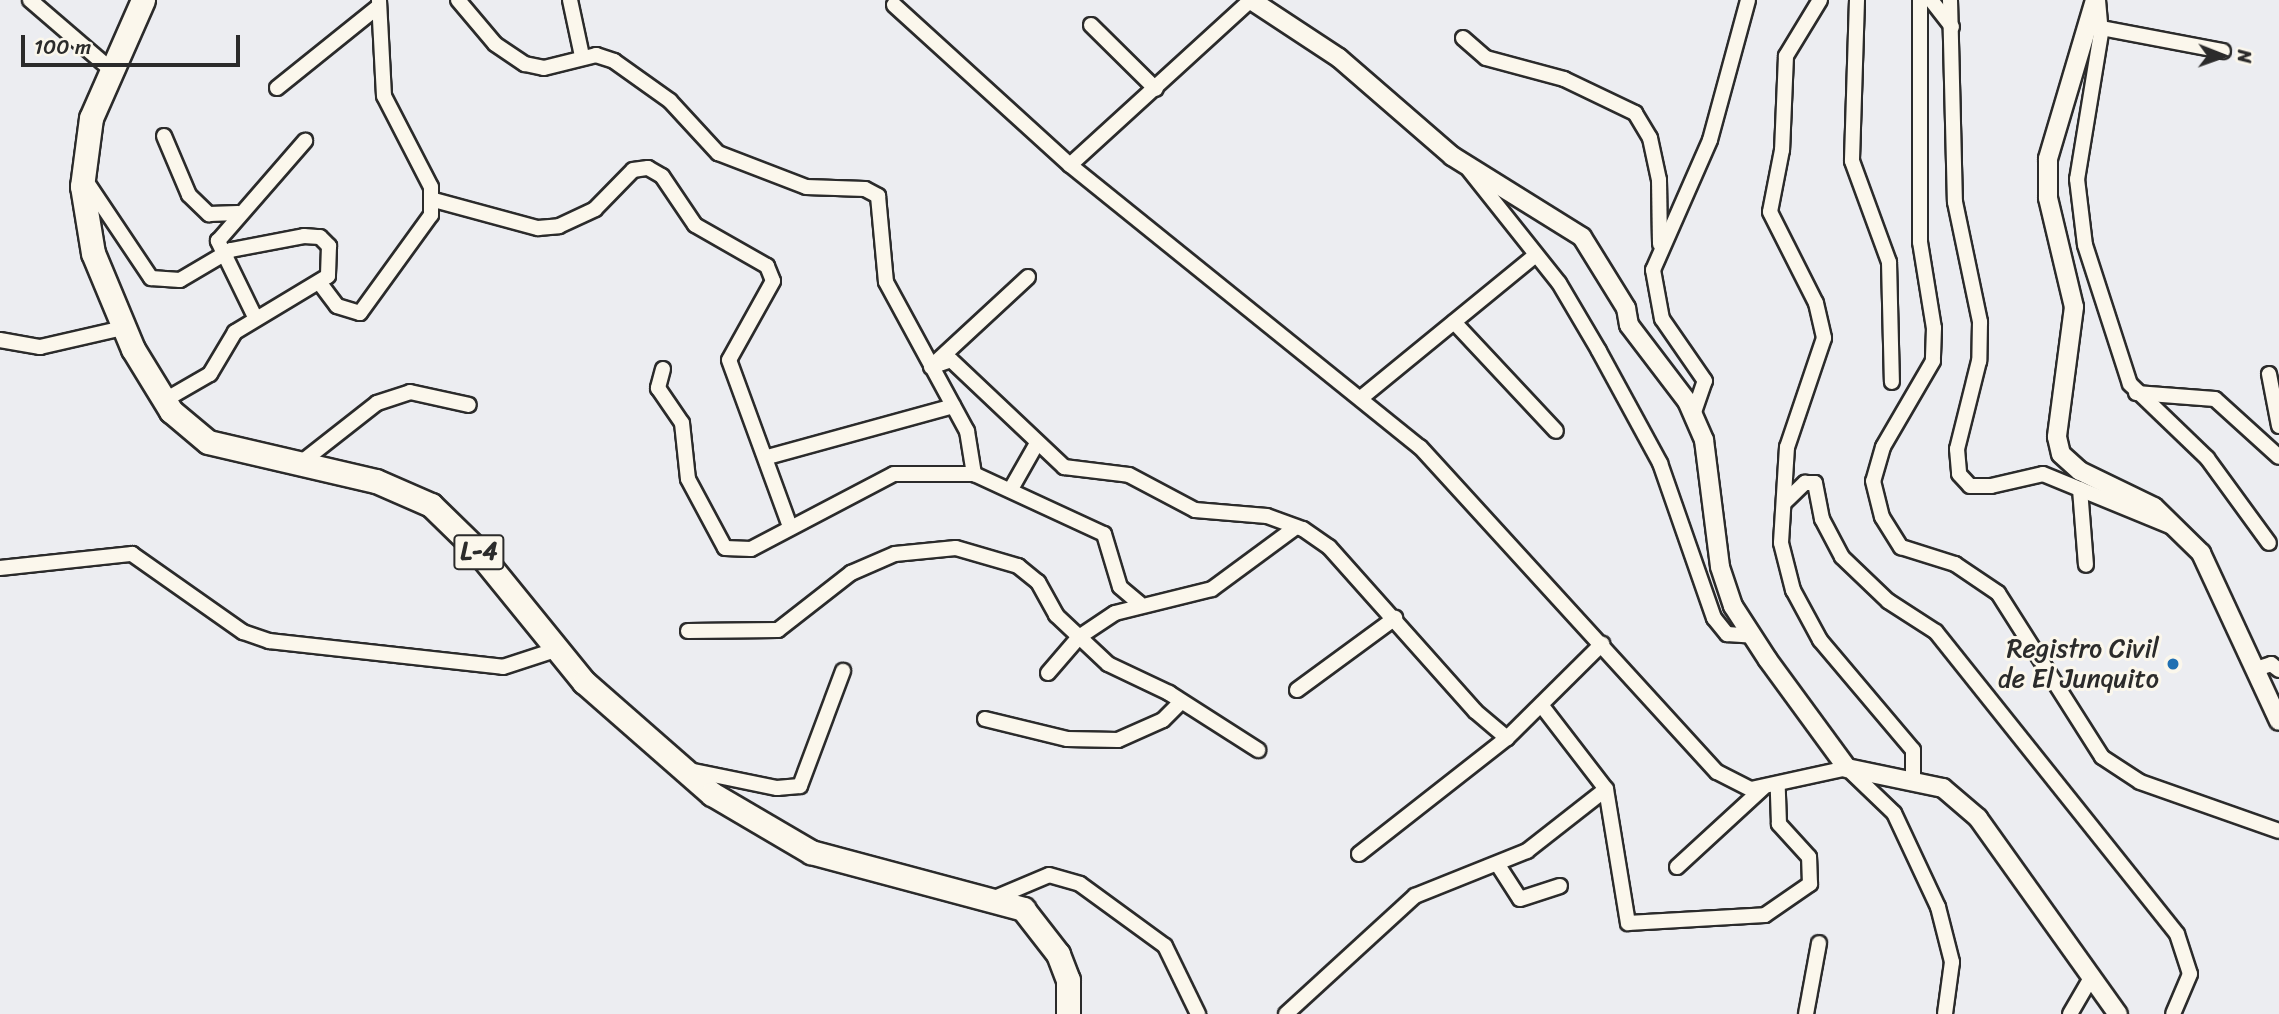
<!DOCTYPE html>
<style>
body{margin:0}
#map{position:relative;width:2279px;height:1014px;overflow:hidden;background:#ecedf1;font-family:Sriracha,sans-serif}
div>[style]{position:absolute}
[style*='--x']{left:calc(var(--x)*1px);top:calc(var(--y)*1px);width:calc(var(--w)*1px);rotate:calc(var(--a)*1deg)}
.roads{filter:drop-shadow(2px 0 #2b2b2b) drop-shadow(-2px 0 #2b2b2b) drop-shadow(0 2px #2b2b2b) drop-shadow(0 -2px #2b2b2b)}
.minor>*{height:14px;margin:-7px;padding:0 7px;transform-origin:7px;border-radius:7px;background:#fbf7ec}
.tertiary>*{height:18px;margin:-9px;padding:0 9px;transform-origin:9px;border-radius:9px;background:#fbf7ec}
.primary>*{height:23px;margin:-11.5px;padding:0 11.5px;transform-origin:11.5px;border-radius:11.5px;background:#fbf7ec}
.dots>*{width:19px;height:19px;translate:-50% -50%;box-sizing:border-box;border:4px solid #fbf7ec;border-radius:50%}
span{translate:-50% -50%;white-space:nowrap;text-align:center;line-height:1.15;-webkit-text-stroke:6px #fbf7ec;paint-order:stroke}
.shield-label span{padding:2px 5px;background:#fbf7ec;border:2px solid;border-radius:5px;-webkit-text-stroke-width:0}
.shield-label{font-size:24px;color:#2b2b2b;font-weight:700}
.poi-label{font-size:26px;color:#2b2b2b}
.right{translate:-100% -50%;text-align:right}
.north{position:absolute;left:2188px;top:21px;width:70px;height:70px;-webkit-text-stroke:5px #fbf7ec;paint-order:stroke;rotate:91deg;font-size:19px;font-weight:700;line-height:28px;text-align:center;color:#2b2b2b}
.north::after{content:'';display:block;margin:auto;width:24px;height:32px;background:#2b2b2b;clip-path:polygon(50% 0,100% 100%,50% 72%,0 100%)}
.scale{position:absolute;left:21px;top:35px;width:219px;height:32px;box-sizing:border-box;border:4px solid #2b2b2b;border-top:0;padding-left:9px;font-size:21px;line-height:24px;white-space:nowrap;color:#2b2b2b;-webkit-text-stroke:5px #fbf7ec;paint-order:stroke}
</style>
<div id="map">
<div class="roads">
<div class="minor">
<div style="--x:30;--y:0;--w:104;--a:40.7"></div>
<div style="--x:458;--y:0;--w:57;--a:49.9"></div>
<div style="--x:495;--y:44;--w:36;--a:34"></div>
<div style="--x:525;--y:64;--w:19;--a:12"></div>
<div style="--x:544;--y:68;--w:54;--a:-14"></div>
<div style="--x:596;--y:55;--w:19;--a:18"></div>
<div style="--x:614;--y:61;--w:69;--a:35.5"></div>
<div style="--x:670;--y:101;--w:71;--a:47.3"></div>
<div style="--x:718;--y:153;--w:94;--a:21.1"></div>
<div style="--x:806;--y:187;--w:59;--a:1.9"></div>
<div style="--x:865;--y:189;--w:15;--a:28"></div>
<div style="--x:878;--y:196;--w:86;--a:84.7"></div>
<div style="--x:886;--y:282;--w:170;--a:61.5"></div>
<div style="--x:967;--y:431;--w:44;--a:80.8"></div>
<div style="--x:570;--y:0;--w:57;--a:77.9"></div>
<div style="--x:1820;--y:0;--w:66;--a:121.3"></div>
<div style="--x:1786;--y:56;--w:94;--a:92.4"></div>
<div style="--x:1782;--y:150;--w:63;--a:101"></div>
<div style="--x:1770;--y:212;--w:102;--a:63.2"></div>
<div style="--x:1816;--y:303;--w:36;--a:77"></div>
<div style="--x:1824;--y:338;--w:115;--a:108.7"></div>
<div style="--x:1787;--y:447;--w:96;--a:93.6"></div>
<div style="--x:1781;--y:543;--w:49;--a:75.7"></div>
<div style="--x:1793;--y:590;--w:57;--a:61.6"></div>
<div style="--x:1820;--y:640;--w:144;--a:49.8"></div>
<div style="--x:1913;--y:750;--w:29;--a:90"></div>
<div style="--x:1857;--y:0;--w:161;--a:91.8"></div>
<div style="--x:1852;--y:161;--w:108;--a:69.9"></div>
<div style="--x:1889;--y:262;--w:120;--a:88.6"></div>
<div style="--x:1920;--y:0;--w:242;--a:90"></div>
<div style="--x:1920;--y:242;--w:87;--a:80.8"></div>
<div style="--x:1934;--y:328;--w:33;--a:92"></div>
<div style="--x:1933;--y:361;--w:99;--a:120.2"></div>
<div style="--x:1883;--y:447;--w:35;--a:106"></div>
<div style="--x:1873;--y:481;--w:37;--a:76"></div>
<div style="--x:1882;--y:517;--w:36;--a:58"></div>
<div style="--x:1901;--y:547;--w:57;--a:17.5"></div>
<div style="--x:1955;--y:564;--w:52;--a:34"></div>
<div style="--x:1998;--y:593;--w:194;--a:57.6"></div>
<div style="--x:2102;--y:757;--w:45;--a:33.3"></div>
<div style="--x:2140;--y:782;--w:147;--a:19.4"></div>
<div style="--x:1931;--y:0;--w:34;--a:52"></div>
<div style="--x:1950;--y:0;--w:202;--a:88.6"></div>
<div style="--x:1955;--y:202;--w:123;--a:78.2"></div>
<div style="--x:1980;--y:322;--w:39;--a:91"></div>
<div style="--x:1979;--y:361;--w:91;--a:104"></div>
<div style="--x:1957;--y:449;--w:25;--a:85"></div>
<div style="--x:1959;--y:474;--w:16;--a:47"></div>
<div style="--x:1970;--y:486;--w:21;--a:0"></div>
<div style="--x:1991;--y:486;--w:53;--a:-13"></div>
<div style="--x:2043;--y:474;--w:137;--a:22.3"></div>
<div style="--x:2098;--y:0;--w:33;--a:85"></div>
<div style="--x:2101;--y:33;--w:148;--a:99.3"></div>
<div style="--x:2077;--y:179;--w:66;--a:83.1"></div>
<div style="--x:2085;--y:245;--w:146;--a:72.1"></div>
<div style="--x:2130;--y:384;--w:107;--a:43.9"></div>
<div style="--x:2207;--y:458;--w:105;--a:53.9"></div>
<div style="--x:894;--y:5;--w:238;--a:42.3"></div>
<div style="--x:1070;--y:165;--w:449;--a:38.9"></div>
<div style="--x:1420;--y:447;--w:440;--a:47.6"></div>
<div style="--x:1717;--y:772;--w:38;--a:27"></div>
<div style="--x:1751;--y:789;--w:98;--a:-12.3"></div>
<div style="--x:1847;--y:768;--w:65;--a:43.8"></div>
<div style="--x:1894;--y:813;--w:104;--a:64.9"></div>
<div style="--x:1938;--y:907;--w:57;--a:75.7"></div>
<div style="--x:1952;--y:962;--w:52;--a:97.7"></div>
<div style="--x:1091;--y:25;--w:91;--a:44.6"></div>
<div style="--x:2101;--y:28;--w:124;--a:10.7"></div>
<div style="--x:1463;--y:38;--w:30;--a:41"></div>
<div style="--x:1486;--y:58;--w:81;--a:15.1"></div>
<div style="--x:1564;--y:79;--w:79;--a:25.6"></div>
<div style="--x:1635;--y:113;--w:29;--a:59"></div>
<div style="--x:1650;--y:138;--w:43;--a:77.9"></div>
<div style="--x:1659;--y:180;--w:64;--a:89.1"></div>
<div style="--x:277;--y:88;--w:131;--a:-38.8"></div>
<div style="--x:164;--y:136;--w:64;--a:67"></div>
<div style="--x:189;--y:195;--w:28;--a:44"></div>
<div style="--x:209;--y:214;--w:29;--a:-2"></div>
<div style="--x:1070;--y:165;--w:245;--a:-42.4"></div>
<div style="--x:1469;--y:170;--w:144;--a:51.5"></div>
<div style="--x:1559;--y:283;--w:79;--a:59.5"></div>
<div style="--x:1599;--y:351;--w:128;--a:61.4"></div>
<div style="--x:1660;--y:463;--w:164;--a:70.8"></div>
<div style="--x:1714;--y:618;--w:21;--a:51"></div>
<div style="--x:1727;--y:634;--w:26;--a:4"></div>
<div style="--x:86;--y:181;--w:117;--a:56.2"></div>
<div style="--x:151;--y:278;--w:29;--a:4"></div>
<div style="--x:180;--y:280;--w:59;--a:-30.5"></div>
<div style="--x:231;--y:250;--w:74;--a:-10.9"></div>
<div style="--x:304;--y:236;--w:16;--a:4"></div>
<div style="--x:320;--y:237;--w:13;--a:45"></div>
<div style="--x:329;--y:246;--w:30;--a:92"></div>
<div style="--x:328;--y:276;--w:109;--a:148.9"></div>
<div style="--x:235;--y:332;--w:49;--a:120.8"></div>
<div style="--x:210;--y:374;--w:52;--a:150"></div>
<div style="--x:434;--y:200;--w:108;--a:15.1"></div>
<div style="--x:538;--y:228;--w:21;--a:-5"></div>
<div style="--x:559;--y:226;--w:40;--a:-25"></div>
<div style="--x:595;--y:209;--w:54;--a:-45.7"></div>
<div style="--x:633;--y:170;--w:15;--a:-8"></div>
<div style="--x:648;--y:168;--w:16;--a:30"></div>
<div style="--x:662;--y:176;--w:59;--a:56"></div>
<div style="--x:695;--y:225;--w:83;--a:29.7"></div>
<div style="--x:767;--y:266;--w:16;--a:68"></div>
<div style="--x:773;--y:281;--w:90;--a:119.1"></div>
<div style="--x:729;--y:360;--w:178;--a:69.9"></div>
<div style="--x:319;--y:282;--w:30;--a:53"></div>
<div style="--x:337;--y:306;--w:24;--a:17"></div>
<div style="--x:360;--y:313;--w:121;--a:-54.1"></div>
<div style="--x:431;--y:215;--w:28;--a:-90"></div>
<div style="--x:431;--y:187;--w:102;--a:-117.3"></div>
<div style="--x:384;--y:96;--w:96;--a:-93"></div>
<div style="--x:255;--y:317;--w:85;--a:-116"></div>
<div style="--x:218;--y:241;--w:133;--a:-49"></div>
<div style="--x:1454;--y:322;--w:149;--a:46.9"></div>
<div style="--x:0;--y:340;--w:41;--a:9.9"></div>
<div style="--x:40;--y:347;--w:85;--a:-12.9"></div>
<div style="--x:934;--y:364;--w:128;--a:-42.8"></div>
<div style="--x:931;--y:367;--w:21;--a:-19"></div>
<div style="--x:951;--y:360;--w:156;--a:43.4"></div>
<div style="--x:1064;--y:467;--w:65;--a:7"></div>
<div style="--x:1129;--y:475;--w:75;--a:27.9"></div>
<div style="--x:1195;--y:510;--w:72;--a:4.8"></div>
<div style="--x:1267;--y:516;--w:38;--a:20"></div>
<div style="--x:1303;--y:529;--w:32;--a:35"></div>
<div style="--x:1329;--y:547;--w:220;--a:48.3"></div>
<div style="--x:1475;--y:711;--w:42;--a:40.2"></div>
<div style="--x:663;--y:369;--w:20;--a:105"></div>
<div style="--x:658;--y:388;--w:42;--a:55.6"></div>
<div style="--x:682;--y:423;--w:56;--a:83.9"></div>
<div style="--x:688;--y:479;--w:78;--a:61.8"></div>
<div style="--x:725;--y:548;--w:26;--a:2"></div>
<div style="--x:751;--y:549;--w:161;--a:-27.7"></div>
<div style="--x:894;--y:474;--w:80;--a:0"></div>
<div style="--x:974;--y:474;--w:143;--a:24.8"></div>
<div style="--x:1104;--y:534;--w:55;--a:73.2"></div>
<div style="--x:1120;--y:587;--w:25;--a:40"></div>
<div style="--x:2269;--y:374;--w:53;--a:79.1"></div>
<div style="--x:2136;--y:393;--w:79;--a:4.3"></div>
<div style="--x:2215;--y:399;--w:86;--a:42.2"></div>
<div style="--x:1361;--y:398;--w:226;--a:-39.3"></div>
<div style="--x:1693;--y:415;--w:36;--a:-71"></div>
<div style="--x:1705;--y:381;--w:75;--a:-124.7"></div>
<div style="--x:1662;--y:319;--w:50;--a:-100.4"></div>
<div style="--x:1653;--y:270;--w:142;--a:-66.3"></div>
<div style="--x:1710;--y:140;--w:145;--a:-74.8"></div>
<div style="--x:768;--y:457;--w:192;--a:-15.4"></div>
<div style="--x:298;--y:465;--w:100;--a:-38.1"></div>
<div style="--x:377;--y:403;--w:35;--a:-18"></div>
<div style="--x:410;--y:392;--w:60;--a:12.4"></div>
<div style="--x:1011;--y:489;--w:51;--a:-60.4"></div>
<div style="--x:2080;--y:489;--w:76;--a:85.5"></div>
<div style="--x:1785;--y:502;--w:28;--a:-44"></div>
<div style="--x:1805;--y:483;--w:10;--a:0"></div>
<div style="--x:1815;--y:483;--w:37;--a:79"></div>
<div style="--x:1822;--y:519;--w:43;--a:62.2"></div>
<div style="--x:1842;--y:557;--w:64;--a:43.7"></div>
<div style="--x:1888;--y:601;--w:57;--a:32.9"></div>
<div style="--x:1936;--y:632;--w:386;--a:51.4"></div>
<div style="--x:2177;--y:934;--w:42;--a:72"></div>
<div style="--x:2190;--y:974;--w:43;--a:113"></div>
<div style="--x:0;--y:568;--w:133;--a:-6.1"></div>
<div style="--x:132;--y:554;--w:136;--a:35.1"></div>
<div style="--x:243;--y:632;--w:28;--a:19"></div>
<div style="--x:269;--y:641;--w:235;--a:6.3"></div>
<div style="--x:503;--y:667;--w:58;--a:-18.1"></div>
<div style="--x:688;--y:631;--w:90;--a:-0.6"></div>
<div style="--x:778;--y:630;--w:93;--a:-38"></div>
<div style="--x:851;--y:573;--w:48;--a:-23.4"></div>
<div style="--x:895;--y:554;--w:61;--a:-5.6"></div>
<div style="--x:956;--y:548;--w:65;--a:16.2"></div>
<div style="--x:1018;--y:566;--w:26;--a:39"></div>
<div style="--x:1038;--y:582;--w:38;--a:61"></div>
<div style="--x:1056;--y:615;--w:71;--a:43.3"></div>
<div style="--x:1108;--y:664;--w:68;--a:25.4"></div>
<div style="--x:1169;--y:693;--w:106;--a:32.6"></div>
<div style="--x:2256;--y:669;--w:16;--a:-18"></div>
<div style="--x:2271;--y:664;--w:10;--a:37"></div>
<div style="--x:1048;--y:673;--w:48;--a:-49.3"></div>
<div style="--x:1079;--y:637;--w:43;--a:-33.7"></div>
<div style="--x:1115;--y:613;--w:100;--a:-13.9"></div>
<div style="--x:1212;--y:589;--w:104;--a:-36.4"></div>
<div style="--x:1297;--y:690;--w:122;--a:-36.3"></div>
<div style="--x:1542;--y:706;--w:105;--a:52.4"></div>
<div style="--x:1606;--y:789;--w:136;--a:80.7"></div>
<div style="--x:1628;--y:923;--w:137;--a:-3.3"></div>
<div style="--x:1765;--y:915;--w:55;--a:-34.6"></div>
<div style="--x:1810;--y:884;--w:27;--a:-92"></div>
<div style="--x:1809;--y:857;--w:45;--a:-132.3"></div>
<div style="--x:1779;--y:824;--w:37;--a:-92"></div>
<div style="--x:985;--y:719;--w:84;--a:13.7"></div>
<div style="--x:1067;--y:739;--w:51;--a:1.1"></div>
<div style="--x:1118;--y:740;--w:49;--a:-24"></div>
<div style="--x:1163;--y:720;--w:25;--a:-45"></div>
<div style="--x:689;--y:770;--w:90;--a:11.6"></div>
<div style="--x:777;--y:788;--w:23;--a:-5"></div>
<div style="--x:800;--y:786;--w:123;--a:-69.5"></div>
<div style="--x:1359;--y:854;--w:188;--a:-38.1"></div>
<div style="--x:1507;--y:738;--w:134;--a:-44.7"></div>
<div style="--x:1498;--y:865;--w:40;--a:57.1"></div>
<div style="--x:1520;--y:899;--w:42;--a:-18"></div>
<div style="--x:1677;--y:867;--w:117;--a:-42.6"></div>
<div style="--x:997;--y:897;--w:56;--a:-22.9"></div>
<div style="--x:1049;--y:875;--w:32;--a:16"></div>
<div style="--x:1080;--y:884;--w:105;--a:36.1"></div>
<div style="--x:1165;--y:946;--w:76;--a:64.1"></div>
<div style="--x:1286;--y:1014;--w:175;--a:-42.5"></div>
<div style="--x:1415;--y:896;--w:121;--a:-21.9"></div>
<div style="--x:1527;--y:851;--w:100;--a:-38.1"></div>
<div style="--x:1806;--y:1014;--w:72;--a:-79.6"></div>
<div style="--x:2070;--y:1014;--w:44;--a:-59.9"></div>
</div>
<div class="tertiary">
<div style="--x:1251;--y:0;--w:105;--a:33.4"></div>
<div style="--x:1339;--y:58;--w:150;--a:40.9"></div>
<div style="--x:1452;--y:156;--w:153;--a:31.9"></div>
<div style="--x:1582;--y:237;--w:84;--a:58.2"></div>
<div style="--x:1626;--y:308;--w:17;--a:80"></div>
<div style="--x:1629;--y:325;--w:96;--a:52.7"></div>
<div style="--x:1687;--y:401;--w:43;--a:66.4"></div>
<div style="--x:1704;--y:440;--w:128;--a:82.8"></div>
<div style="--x:1720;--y:567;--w:41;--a:71.6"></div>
<div style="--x:1733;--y:606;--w:64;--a:57.1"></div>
<div style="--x:1768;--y:660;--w:134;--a:53.8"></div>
<div style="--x:1847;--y:768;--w:98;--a:11.8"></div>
<div style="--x:1943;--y:788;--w:46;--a:40.6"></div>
<div style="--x:1978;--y:818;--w:241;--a:54.5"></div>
<div style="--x:2095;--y:0;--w:166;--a:106.5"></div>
<div style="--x:2048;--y:159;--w:39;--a:90"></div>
<div style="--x:2048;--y:198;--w:112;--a:76.6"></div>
<div style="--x:2074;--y:307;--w:131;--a:97.5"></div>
<div style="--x:2057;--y:437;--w:17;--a:77"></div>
<div style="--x:2061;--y:454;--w:25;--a:42"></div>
<div style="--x:2080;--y:471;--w:82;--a:25.9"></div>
<div style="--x:2154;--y:507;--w:66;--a:44.4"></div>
<div style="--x:2201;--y:553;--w:185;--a:65.1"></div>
</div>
<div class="primary">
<div style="--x:143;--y:0;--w:129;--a:113.8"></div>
<div style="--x:91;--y:118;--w:69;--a:97.5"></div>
<div style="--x:82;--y:186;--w:68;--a:80.7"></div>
<div style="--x:93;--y:253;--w:104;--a:67.4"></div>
<div style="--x:133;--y:349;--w:73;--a:58.5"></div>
<div style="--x:171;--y:411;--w:48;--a:40"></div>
<div style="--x:208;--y:442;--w:172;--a:13.1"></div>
<div style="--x:376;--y:481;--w:60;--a:23.6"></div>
<div style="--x:431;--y:505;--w:62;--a:44.3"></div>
<div style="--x:475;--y:548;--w:173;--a:50.9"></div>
<div style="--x:584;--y:682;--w:170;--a:41.2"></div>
<div style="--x:712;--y:794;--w:115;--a:30.4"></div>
<div style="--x:811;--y:852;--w:220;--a:15"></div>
<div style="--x:1023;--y:909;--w:57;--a:52.1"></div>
<div style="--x:1058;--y:954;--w:28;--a:69"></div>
<div style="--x:1068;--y:980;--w:34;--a:90"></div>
</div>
</div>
<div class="dots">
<div style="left:2173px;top:664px;background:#1f6fb2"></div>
</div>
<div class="shield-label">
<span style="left:479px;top:552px">L-4</span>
</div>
<div class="poi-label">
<span class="right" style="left:2159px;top:664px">Registro Civil<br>de El Junquito</span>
</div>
<div class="north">N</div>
<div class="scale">100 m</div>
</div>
